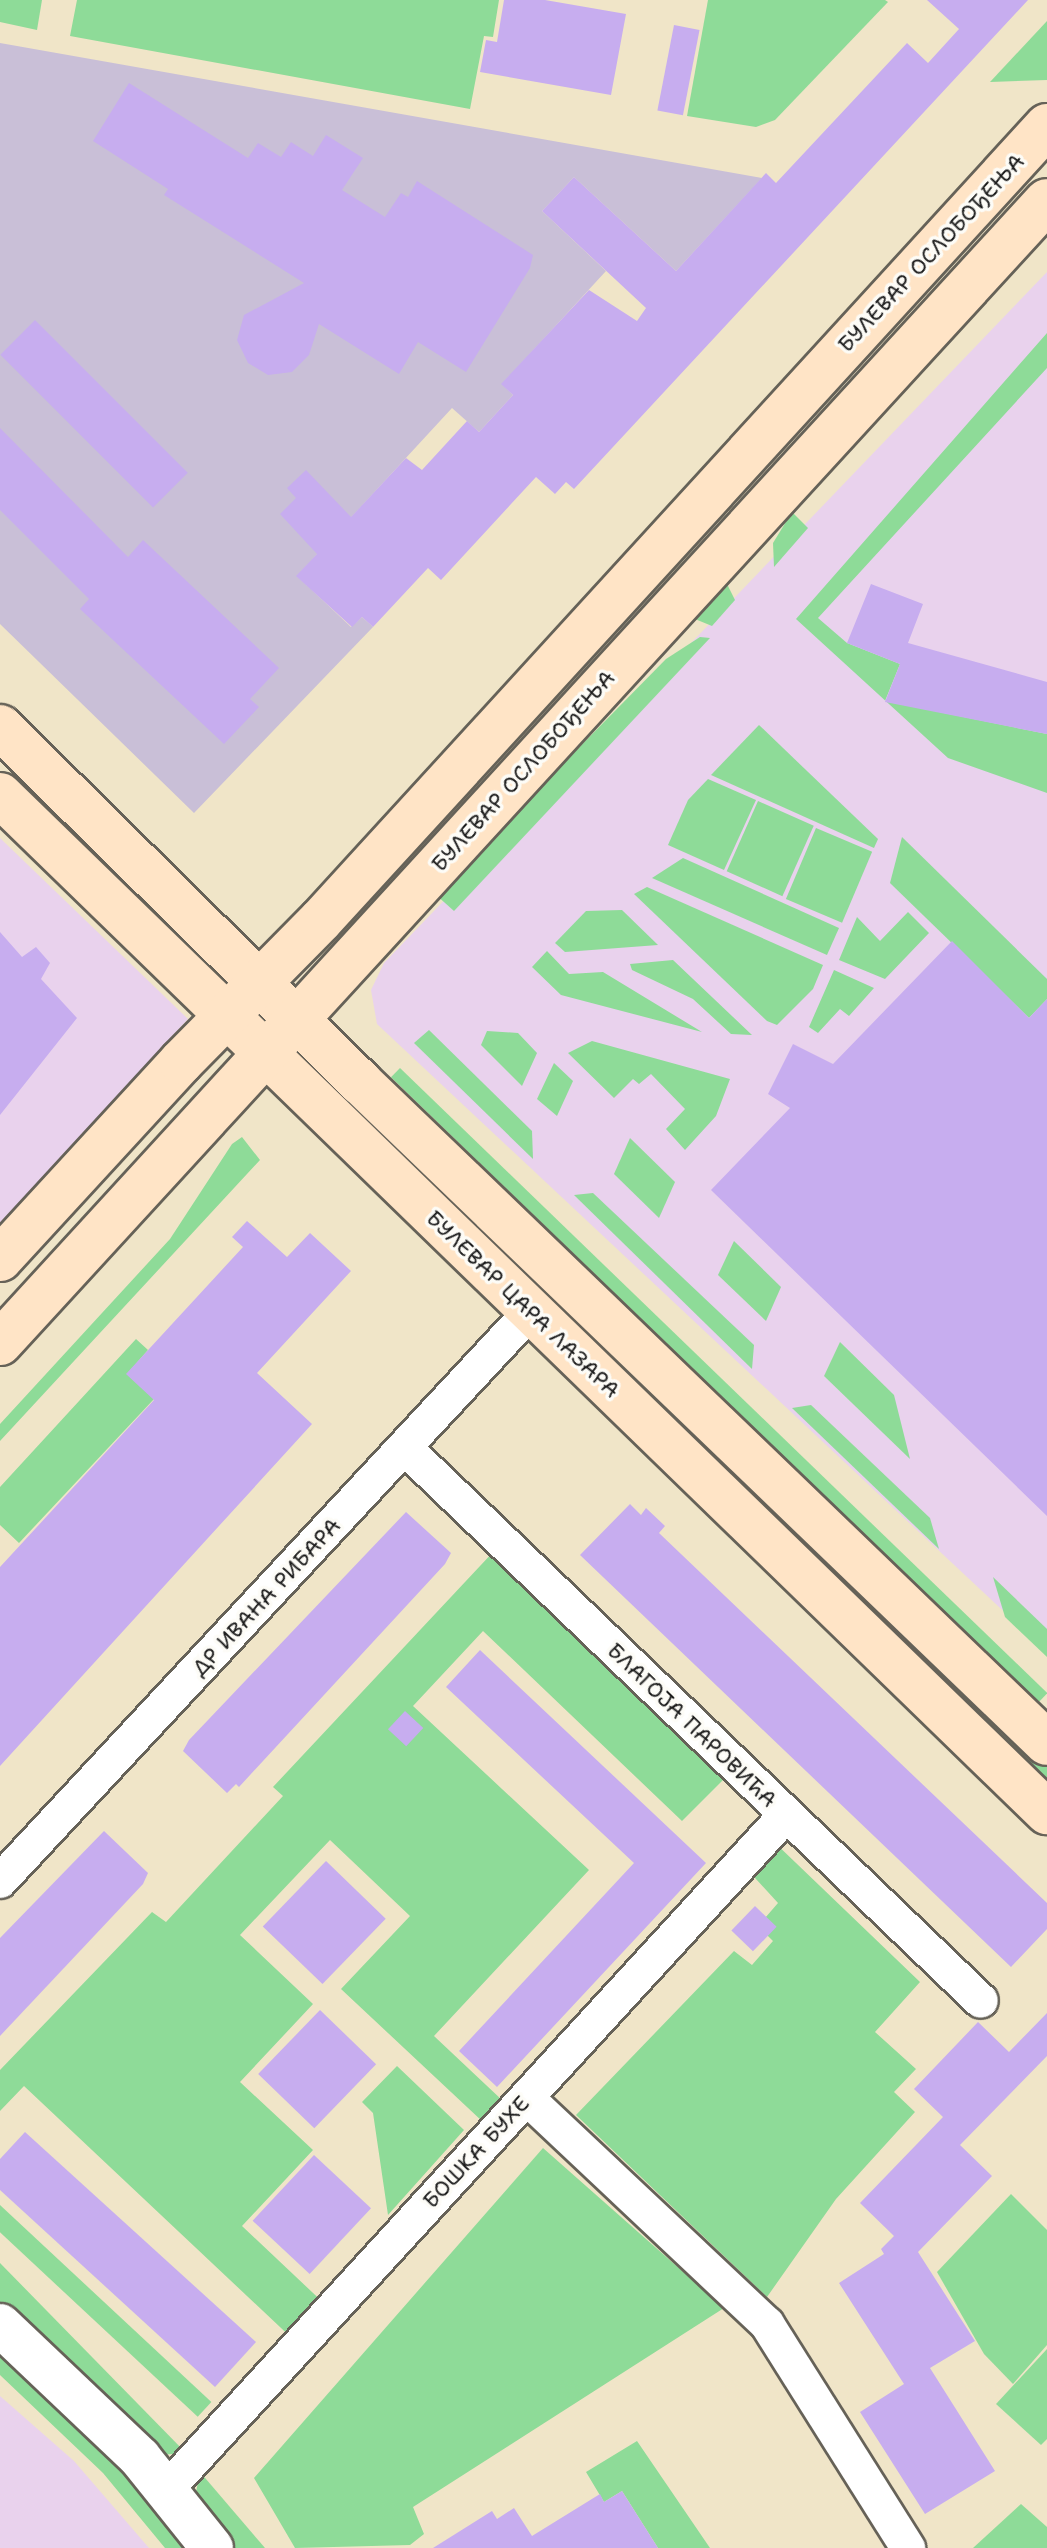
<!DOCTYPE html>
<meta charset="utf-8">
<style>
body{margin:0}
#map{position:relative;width:1047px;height:2548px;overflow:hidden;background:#f0e5c8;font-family:"Shantell Sans",sans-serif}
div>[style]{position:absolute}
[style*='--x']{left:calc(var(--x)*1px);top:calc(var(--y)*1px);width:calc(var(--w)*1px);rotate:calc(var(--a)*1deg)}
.built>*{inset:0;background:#e9d2ed}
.industrial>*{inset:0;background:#c9bfd7}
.green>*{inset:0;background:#8edb98;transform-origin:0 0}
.building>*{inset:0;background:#c7adef;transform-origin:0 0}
.roads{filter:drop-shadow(2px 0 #666258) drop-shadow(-2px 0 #666258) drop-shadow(0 2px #666258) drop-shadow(0 -2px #666258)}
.minor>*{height:34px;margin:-17px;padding:0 17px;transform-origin:17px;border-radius:17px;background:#fff}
.tertiary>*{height:42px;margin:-21px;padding:0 21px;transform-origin:21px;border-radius:21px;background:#fff}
.secondary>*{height:44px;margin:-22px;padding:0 22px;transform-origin:22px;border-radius:22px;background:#ffe4c6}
span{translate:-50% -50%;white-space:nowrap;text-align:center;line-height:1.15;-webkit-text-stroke:7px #fdfcf7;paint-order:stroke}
.street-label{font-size:22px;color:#1c1c1c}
</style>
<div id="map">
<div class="built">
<div style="clip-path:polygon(1047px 272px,1047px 1652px,377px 1024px,371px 990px,384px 963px)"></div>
<div style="clip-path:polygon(0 838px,188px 1019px,0 1225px)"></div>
<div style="clip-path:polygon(0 2396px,74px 2461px,149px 2548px,0 2548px)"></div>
</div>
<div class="industrial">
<div style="clip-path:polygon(0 43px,762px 178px,676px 271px,574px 177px,542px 211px,606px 271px,502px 384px,513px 395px,479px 432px,452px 408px,297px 576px,351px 627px,362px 617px,373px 627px,194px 813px,0 624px)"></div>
</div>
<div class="green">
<div style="clip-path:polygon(0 0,42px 0,37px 30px,0 22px)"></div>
<div style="clip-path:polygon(77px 0,499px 0,493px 37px,484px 36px,470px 109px,70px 36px)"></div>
<div style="clip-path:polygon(708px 0,885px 0,888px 2px,775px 120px,756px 127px,687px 116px)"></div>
<div style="clip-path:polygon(1047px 21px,1047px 80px,990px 82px)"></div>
<div style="clip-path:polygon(1047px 333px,1047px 368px,818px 618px,847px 643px,900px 664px,885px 701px,1047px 734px,1047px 793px,948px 758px,796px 619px)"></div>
<div style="clip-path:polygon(792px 512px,808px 528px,774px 567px,773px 543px)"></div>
<div style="clip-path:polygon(724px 578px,735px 600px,712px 626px,690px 617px)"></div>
<div style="clip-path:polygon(700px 637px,710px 638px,454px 911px,435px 894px,666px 659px)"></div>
<div style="clip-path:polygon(759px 725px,878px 839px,874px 848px,711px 775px)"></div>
<div style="clip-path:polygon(708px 779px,756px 800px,724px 870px,668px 845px,688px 800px)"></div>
<div style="left:758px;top:801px;width:61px;height:77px;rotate:24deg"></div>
<div style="left:816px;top:828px;width:61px;height:77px;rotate:23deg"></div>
<div style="clip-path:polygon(902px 837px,1047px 979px,1047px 999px,1029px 1018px,890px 883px)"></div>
<div style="clip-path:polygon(683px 858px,839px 928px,827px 955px,652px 878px)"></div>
<div style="clip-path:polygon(647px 887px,823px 965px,813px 989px,777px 1025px,767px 1021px,634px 894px)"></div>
<div style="clip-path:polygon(622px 910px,658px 945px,565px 952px,555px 943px,586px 911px)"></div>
<div style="clip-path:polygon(908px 912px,929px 933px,885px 979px,839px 960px,857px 917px,880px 941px)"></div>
<div style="clip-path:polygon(547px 951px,569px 974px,603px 972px,702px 1032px,561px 995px,532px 967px)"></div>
<div style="clip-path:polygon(673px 960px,752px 1035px,731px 1034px,693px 999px,632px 970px,630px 964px)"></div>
<div style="clip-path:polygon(834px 970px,874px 988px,849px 1016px,840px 1009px,818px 1033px,809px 1027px)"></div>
<div style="clip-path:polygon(429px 1030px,532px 1131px,533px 1159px,414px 1043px)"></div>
<div style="clip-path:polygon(487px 1031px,518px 1033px,537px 1053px,522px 1086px,481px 1045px)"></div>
<div style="clip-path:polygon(592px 1041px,730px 1079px,716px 1116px,685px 1150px,666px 1129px,685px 1109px,651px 1074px,639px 1084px,633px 1079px,614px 1098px,568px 1053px)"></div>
<div style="clip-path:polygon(554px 1063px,573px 1081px,557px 1116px,537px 1099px)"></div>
<div style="left:400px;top:1068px;width:900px;height:13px;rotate:44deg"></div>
<div style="clip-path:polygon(344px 1090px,1047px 1765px,1047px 1783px,338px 1096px)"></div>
<div style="clip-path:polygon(242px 1137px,260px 1160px,0 1441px,0 1424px,170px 1239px,232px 1144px)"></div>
<div style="clip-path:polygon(630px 1138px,675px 1182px,659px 1218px,614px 1174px)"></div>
<div style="clip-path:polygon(593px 1193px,754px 1345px,752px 1369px,574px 1195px)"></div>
<div style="clip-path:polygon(734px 1241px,781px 1287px,766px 1321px,718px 1275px)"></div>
<div style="clip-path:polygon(136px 1339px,148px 1350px,127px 1374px,154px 1399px,19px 1543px,0 1525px,0 1487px)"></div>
<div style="clip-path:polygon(840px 1342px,894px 1395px,910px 1459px,824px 1376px)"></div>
<div style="clip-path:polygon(811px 1405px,930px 1518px,939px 1549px,792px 1408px)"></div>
<div style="clip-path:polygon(495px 1550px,730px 1773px,682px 1821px,483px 1631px,413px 1706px,589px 1870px,434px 2036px,503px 2101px,483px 2122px,341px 1989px,410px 1916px,330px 1840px,240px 1935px,313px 2004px,240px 2082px,313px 2150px,242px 2226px,330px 2309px,298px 2344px,24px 2086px,0 2111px,0 2070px,152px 1912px,166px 1922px,283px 1796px,273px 1787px)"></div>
<div style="clip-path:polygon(993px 1577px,1047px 1629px,1047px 1657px,1005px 1617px)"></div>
<div style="clip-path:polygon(771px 1839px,920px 1982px,875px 2032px,916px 2069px,894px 2092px,915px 2112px,836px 2199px,767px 2297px,576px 2115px,734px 1951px,752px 1965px,773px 1941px,758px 1926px,778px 1903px,745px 1867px)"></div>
<div style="clip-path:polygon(397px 2066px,464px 2130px,388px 2215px,373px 2113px,362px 2102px)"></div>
<div style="clip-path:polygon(543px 2148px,724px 2308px,413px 2507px,424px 2534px,410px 2545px,295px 2548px,254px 2478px)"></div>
<div style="clip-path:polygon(1011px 2194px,1047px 2230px,1047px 2345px,1013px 2384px,984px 2354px,937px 2272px)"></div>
<div style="left:0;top:2205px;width:289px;height:20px;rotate:43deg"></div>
<div style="clip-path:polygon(0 2263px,186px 2453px,160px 2455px,0 2304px)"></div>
<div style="clip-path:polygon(0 2345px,99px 2437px,194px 2548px,165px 2548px,103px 2473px,0 2375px)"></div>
<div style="clip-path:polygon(1047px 2349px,1047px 2439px,1041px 2445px,996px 2404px)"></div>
<div style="clip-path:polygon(637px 2441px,710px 2548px,658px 2548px,622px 2491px,604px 2502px,586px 2472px)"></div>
<div style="clip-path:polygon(200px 2472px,265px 2548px,226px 2548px,194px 2502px)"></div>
<div style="clip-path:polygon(1021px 2504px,1047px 2527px,1047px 2548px,973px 2548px)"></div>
</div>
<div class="building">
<div style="clip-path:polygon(504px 0,545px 0,626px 14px,611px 95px,480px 72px,486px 40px,497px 42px)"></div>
<div style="clip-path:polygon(927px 0,1028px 0,574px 489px,566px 482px,555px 494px,536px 477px,441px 580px,428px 568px,373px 627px,362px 617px,352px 627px,296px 576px,317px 554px,280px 514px,296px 498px,287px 488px,306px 470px,351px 517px,406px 458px,422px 470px,467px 421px,479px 432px,513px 395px,501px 384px,589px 290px,637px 321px,646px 308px,542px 211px,574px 177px,676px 271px,766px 173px,776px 183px,907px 43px,928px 63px,959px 29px)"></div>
<div style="left:674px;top:25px;width:26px;height:87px;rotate:11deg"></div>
<div style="clip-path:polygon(129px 83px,248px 158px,258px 143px,281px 157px,291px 142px,313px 156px,326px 135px,363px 158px,342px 190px,385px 217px,401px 193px,408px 197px,417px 181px,533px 255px,530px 268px,466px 372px,418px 342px,399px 374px,319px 324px,309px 355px,292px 372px,268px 375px,248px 363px,237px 340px,244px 315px,304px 283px,164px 195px,168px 189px,93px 141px)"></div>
<div style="left:35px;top:320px;width:216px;height:49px;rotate:45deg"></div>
<div style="clip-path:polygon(0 428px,128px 557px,143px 540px,279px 668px,250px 699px,259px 707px,224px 744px,80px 609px,89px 599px,0 510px)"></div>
<div style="clip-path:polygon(871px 584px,923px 604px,908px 643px,1047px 682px,1047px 734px,885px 702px,900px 664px,847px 643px)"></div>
<div style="clip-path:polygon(0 932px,22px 957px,36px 947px,50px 963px,41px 979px,77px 1018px,0 1115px)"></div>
<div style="clip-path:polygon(952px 941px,1029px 1018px,1047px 999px,1047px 1516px,711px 1190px,790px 1108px,768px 1094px,793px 1044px,833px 1064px)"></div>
<div style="clip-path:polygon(247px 1221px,287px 1257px,310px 1233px,351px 1271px,257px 1373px,312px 1424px,0 1766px,0 1567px,154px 1400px,126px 1374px,243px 1247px,232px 1237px)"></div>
<div style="clip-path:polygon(630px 1504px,641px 1515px,646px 1508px,665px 1526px,659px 1533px,1047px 1903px,1047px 1929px,1011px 1967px,580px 1555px)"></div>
<div style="clip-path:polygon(406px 1512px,451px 1553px,445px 1564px,239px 1787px,236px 1784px,227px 1793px,183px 1751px,189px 1740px)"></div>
<div style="clip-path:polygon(480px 1650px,706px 1863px,497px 2087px,459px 2051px,634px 1863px,446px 1687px)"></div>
<div style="left:405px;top:1711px;width:25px;height:25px;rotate:43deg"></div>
<div style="clip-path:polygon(104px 1831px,148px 1873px,143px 1884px,0 2036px,0 1938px)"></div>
<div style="left:326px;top:1861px;width:83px;height:91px;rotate:44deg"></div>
<div style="left:755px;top:1906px;width:30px;height:34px;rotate:44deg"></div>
<div style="left:320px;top:2010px;width:78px;height:89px;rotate:44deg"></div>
<div style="clip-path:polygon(1047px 2013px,1047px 2056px,960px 2145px,992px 2176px,918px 2252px,975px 2341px,930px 2368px,995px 2471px,925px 2514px,860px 2412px,904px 2384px,839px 2283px,884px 2254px,881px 2249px,894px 2236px,860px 2203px,943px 2117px,914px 2089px,978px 2022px,1009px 2052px)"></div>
<div style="clip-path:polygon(25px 2132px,256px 2342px,215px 2387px,0 2190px,0 2159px)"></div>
<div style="left:314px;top:2155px;width:78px;height:90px;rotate:43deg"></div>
<div style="clip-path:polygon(622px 2491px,658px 2548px,433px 2548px,492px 2511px,497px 2519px,514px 2508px,532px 2536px,600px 2494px,604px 2502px)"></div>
</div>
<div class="roads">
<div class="minor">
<div style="--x:405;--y:1448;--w:798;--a:43.83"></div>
<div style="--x:0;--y:1881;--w:779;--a:-47.03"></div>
<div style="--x:527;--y:2098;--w:330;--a:43.3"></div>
<div style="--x:767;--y:2324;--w:265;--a:57.8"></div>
<div style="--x:167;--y:2489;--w:915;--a:-47.44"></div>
</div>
<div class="tertiary">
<div style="--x:0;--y:2325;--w:193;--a:43.5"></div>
<div style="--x:140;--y:2458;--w:115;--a:51.3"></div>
</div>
<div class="secondary">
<div style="--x:0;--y:727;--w:506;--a:44.6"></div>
<div style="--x:360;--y:1082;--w:953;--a:43.9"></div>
<div style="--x:0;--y:795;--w:1460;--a:44.17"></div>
<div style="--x:0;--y:1259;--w:268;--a:-47.4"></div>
<div style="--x:181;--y:1062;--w:199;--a:-45.4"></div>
<div style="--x:321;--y:920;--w:1076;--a:-47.56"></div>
<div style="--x:0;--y:1343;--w:1549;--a:-47.49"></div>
</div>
</div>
<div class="street-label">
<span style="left:931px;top:253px;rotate:-47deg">БУЛЕВАР ОСЛОБОЂЕЊА</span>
<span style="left:523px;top:771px;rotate:-48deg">БУЛЕВАР ОСЛОБОЂЕЊА</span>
<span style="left:523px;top:1304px;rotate:44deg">БУЛЕВАР ЦАРА ЛАЗАРА</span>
<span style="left:266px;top:1597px;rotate:-47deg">ДР ИВАНА РИБАРА</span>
<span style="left:692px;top:1725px;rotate:44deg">БЛАГОЈА ПАРОВИЋА</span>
<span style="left:476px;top:2152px;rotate:-47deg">БОШКА БУХЕ</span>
</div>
</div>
